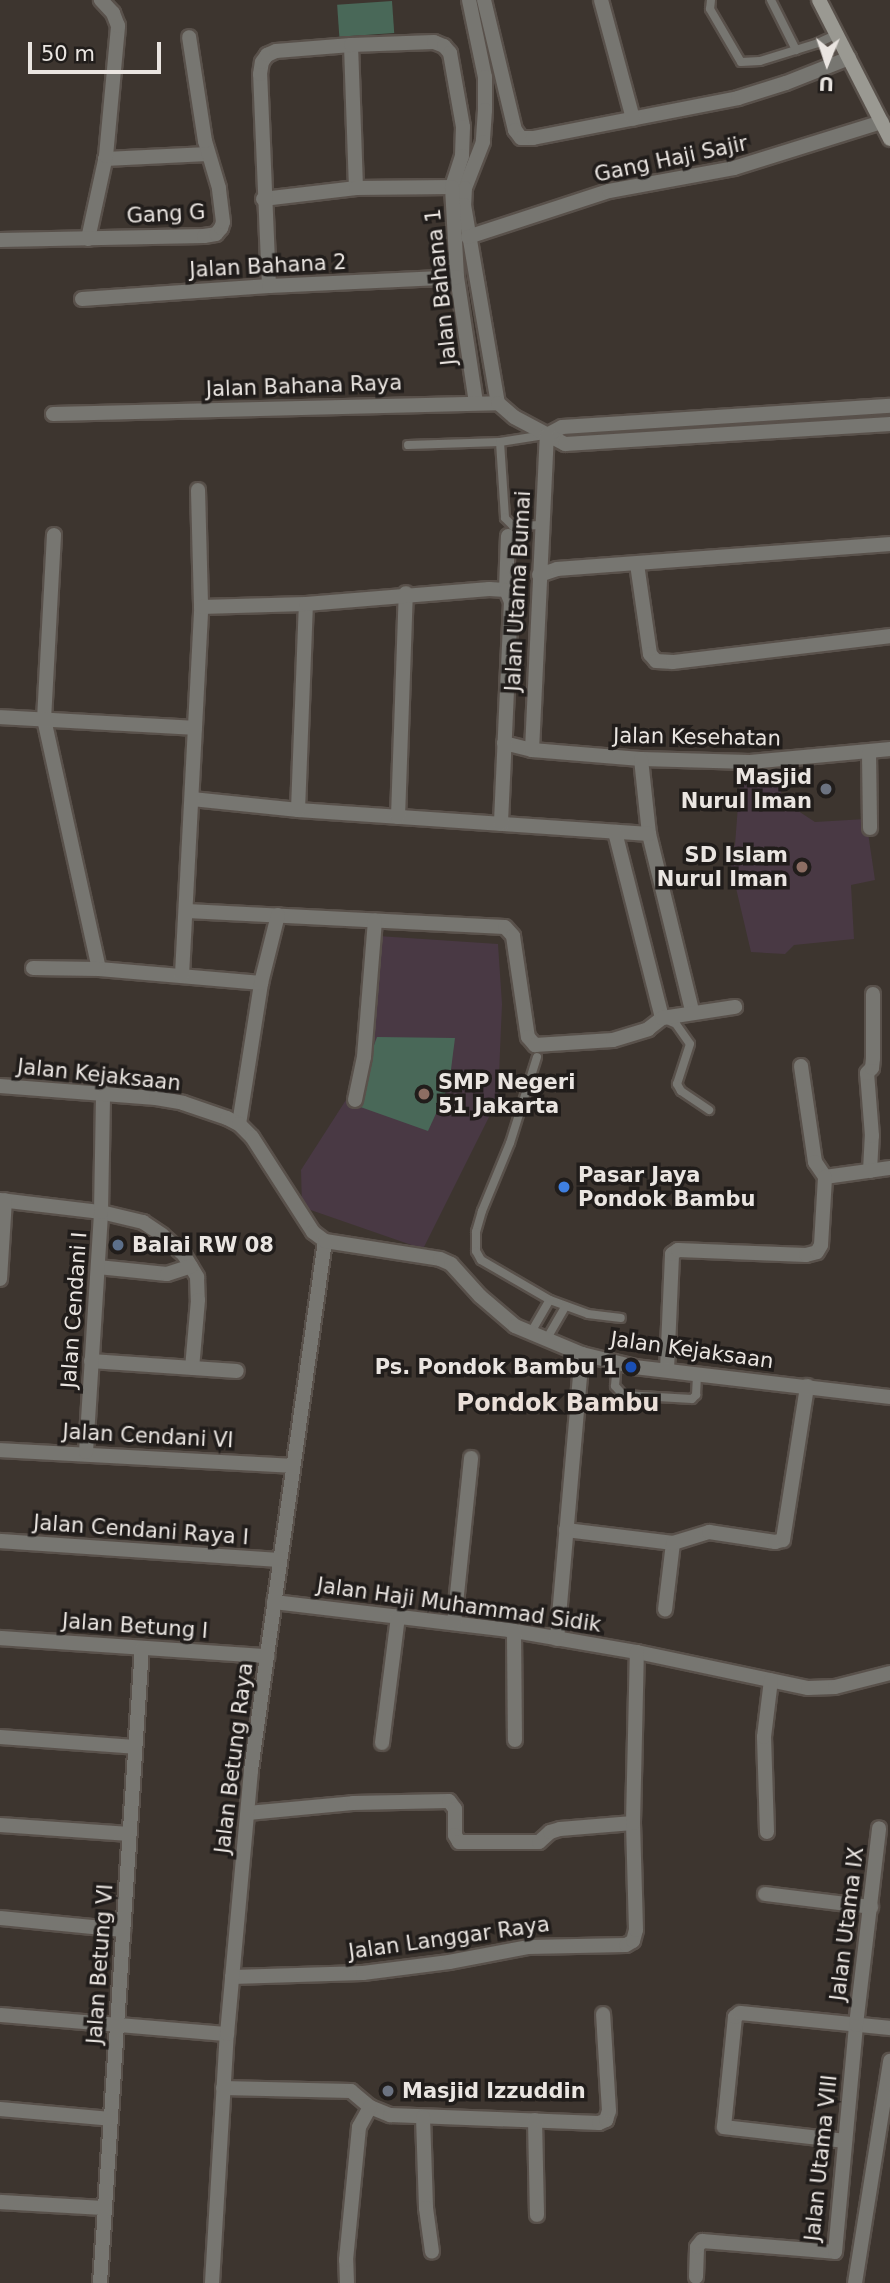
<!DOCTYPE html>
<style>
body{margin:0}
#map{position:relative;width:890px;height:2283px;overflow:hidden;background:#3d352f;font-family:"DejaVu Sans",sans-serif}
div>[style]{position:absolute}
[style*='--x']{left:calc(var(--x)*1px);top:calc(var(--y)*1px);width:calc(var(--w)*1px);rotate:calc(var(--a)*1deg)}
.education>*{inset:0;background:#493944}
.green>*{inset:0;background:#496858;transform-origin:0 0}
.roads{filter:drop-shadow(2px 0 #59514b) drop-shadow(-2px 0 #59514b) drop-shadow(0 2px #59514b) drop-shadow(0 -2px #59514b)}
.service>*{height:8px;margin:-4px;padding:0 4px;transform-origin:4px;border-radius:4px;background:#777671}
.minor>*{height:14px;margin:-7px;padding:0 7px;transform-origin:7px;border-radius:7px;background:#777671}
.tertiary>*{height:14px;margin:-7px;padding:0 7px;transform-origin:7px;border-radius:7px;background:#777671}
.secondary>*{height:14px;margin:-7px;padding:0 7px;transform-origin:7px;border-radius:7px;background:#9a9992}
.dots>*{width:19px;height:19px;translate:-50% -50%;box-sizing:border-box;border:4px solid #211d1b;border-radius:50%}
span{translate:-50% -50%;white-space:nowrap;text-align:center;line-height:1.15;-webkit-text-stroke:7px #211d1b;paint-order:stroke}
.street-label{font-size:21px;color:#eae5e1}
.poi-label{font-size:21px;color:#eae5e1;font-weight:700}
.right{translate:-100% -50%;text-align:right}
.left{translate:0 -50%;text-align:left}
.quarter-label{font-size:24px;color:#eadfd8;font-weight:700}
.north{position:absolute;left:792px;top:28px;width:70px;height:70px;-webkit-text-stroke:5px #211d1b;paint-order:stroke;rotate:182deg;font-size:19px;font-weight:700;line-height:28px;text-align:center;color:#eae5e1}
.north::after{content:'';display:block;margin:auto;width:24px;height:32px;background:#eae5e1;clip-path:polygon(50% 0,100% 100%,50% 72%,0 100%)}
.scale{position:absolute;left:28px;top:42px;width:133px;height:32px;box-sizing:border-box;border:4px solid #eae5e1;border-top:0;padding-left:9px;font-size:21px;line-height:24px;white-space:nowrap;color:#eae5e1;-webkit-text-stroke:5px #211d1b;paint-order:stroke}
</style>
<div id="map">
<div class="education">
<div style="clip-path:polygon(783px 778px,780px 799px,815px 822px,866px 819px,875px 880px,851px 885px,854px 939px,794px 945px,785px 954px,751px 952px,728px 854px,735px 845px,740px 779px)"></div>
<div style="clip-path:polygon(378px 936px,498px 944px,502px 1004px,498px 1099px,423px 1249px,302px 1207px,301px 1170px,353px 1089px)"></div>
</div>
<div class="green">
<div style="left:392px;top:1px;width:32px;height:55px;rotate:86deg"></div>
<div style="clip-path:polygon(377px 1037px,455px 1038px,449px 1085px,428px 1131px,352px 1104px)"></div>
</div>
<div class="roads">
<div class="service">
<div style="--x:711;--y:0;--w:9;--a:96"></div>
<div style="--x:710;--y:9;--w:61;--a:59.7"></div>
<div style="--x:741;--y:62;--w:19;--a:-3"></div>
<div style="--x:760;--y:61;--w:61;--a:-17.2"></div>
<div style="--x:818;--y:43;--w:21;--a:-25"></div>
<div style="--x:771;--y:0;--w:56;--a:63.4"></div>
<div style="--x:500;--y:442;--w:76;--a:86.2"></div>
<div style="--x:505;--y:518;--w:11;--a:45"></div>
<div style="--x:513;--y:526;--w:29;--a:-2"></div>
<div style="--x:408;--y:445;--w:92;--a:-1.9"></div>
<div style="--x:500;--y:442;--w:45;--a:-9"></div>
<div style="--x:665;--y:1019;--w:12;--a:24"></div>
<div style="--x:676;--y:1024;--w:24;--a:55"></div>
<div style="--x:690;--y:1044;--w:42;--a:108"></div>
<div style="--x:677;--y:1084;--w:8;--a:60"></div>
<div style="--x:681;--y:1091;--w:34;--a:34"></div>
<div style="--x:537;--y:1057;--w:90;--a:107.4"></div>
<div style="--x:510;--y:1143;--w:74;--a:112.4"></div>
<div style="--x:482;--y:1211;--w:22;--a:106"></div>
<div style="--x:476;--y:1232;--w:19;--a:90"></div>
<div style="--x:476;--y:1251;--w:10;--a:61"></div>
<div style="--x:481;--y:1260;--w:80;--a:30.1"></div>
<div style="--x:550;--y:1300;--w:40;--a:20.2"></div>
<div style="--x:588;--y:1314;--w:33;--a:7"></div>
<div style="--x:530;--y:1334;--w:39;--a:-60"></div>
<div style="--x:546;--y:1340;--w:39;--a:-60"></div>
<div style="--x:617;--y:1363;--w:23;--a:95"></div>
<div style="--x:615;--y:1386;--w:12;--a:48"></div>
<div style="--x:623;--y:1395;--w:69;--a:3.3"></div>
<div style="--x:692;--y:1399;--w:6;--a:-45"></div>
<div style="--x:696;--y:1395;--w:22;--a:-87"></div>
</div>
<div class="minor">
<div style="--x:469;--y:0;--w:79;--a:78.3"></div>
<div style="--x:485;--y:77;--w:33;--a:90"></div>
<div style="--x:485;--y:110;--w:32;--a:94"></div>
<div style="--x:483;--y:142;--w:49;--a:111.4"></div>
<div style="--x:465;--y:188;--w:17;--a:93"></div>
<div style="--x:464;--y:205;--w:201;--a:80.3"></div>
<div style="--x:484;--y:0;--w:134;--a:76.6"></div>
<div style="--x:515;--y:130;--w:10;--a:53"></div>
<div style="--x:521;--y:138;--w:12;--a:0"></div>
<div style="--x:533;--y:138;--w:209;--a:-11"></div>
<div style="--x:738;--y:98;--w:50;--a:-17.4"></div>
<div style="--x:786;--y:83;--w:68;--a:-21.6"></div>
<div style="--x:601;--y:0;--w:123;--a:74.9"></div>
<div style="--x:351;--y:45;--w:143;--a:88"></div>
<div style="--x:105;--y:159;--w:103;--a:-2.8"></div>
<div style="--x:263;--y:199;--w:94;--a:-6.7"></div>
<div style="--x:356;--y:188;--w:96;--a:-0.6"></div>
<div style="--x:468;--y:237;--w:148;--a:-18.1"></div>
<div style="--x:609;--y:191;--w:127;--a:-10.4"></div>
<div style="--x:734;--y:168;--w:155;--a:-17.3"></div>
<div style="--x:88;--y:239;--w:85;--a:-77.8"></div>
<div style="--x:106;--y:156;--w:131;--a:-84.7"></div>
<div style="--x:118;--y:26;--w:14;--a:-111"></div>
<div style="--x:113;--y:13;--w:18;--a:-133"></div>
<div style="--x:0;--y:240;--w:204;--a:-1.1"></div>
<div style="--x:204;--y:236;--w:12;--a:-9"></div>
<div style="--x:216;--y:234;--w:8;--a:-50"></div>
<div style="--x:221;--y:228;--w:6;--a:-72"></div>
<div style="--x:223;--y:222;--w:34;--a:-97"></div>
<div style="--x:219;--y:188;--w:49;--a:-106.6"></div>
<div style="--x:205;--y:141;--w:105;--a:-98.7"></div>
<div style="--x:269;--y:286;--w:212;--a:-92.4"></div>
<div style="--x:260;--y:74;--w:12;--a:-81"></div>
<div style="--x:262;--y:62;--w:9;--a:-54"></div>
<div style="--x:267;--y:55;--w:10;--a:-24"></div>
<div style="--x:276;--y:51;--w:75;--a:-4.6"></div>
<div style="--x:351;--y:45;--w:83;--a:-2.1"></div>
<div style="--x:434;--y:42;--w:11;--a:22"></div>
<div style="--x:444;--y:46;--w:9;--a:49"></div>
<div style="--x:450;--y:53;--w:75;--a:80"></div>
<div style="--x:463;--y:127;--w:29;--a:92"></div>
<div style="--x:462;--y:156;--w:33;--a:108"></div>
<div style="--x:452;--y:187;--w:90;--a:86.8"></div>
<div style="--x:457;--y:277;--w:126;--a:81.4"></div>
<div style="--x:82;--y:299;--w:187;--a:-4"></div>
<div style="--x:269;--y:286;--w:188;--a:-2.7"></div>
<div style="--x:53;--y:414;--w:445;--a:-1.4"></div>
<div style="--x:498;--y:403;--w:21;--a:41"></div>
<div style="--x:514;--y:417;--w:58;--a:27.9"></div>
<div style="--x:565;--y:444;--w:326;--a:-3.5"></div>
<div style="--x:547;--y:435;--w:17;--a:-28"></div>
<div style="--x:562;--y:427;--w:329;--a:-3.7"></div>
<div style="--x:198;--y:490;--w:117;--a:88.5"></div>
<div style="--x:54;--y:535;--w:184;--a:93.1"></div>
<div style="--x:44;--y:719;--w:256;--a:77.6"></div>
<div style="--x:99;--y:969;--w:163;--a:4.9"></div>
<div style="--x:637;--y:564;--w:91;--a:81.8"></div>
<div style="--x:650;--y:654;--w:9;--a:49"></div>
<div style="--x:656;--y:661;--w:17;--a:3"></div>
<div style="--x:673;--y:662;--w:219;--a:-6.8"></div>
<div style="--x:539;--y:575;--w:19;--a:-18"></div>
<div style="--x:557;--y:569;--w:334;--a:-4.3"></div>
<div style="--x:506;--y:590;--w:54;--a:-87.9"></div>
<div style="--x:0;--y:717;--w:195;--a:3.2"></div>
<div style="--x:504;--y:743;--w:29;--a:14"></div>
<div style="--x:532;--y:750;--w:109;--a:4.7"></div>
<div style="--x:641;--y:759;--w:109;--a:1.6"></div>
<div style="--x:750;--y:762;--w:141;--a:-5.3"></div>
<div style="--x:532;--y:750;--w:315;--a:-87.3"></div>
<div style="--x:869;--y:753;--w:75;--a:89.2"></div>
<div style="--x:641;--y:759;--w:75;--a:83.9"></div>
<div style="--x:649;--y:834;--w:182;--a:76.3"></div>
<div style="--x:192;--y:799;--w:107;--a:5.9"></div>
<div style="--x:298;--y:810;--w:352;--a:3.9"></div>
<div style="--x:298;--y:810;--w:206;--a:-87.8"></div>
<div style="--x:398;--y:817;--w:224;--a:-88"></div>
<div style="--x:615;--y:832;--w:192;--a:75.8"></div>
<div style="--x:187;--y:911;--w:318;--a:2.9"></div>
<div style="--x:505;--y:927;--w:12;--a:48"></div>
<div style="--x:513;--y:936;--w:102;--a:81.6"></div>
<div style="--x:528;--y:1037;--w:11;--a:49"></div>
<div style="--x:535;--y:1045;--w:78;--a:-3.7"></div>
<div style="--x:613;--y:1040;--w:37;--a:-17"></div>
<div style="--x:648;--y:1029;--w:18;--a:-38"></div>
<div style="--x:662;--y:1018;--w:74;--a:-8.6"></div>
<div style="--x:33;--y:968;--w:66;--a:0.9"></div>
<div style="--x:182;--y:975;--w:368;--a:-87"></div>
<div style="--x:201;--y:607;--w:105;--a:-1.6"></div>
<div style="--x:306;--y:604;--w:184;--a:-4.7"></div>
<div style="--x:489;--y:589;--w:17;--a:3"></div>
<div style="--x:506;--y:590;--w:13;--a:67"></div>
<div style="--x:511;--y:602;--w:222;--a:92.6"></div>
<div style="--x:801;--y:1066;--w:97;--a:81.7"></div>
<div style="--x:815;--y:1162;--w:18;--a:56"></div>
<div style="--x:355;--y:1100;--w:44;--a:-78.2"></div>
<div style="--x:364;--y:1057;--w:137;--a:-85.4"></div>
<div style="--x:239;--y:1124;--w:143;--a:-81.1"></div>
<div style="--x:261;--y:983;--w:70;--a:-76"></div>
<div style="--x:870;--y:1171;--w:35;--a:-87"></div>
<div style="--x:872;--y:1136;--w:63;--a:-94.5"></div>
<div style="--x:867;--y:1073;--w:7;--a:-45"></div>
<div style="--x:872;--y:1068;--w:10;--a:-84"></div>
<div style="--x:873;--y:1058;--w:64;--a:-90"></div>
<div style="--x:825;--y:1177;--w:66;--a:-7.9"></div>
<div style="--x:0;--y:1200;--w:102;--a:6.8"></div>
<div style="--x:101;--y:1212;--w:43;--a:13.4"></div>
<div style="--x:143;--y:1222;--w:23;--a:34"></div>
<div style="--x:162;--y:1235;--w:30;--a:42"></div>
<div style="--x:184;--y:1255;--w:26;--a:59"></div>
<div style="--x:197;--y:1277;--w:23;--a:88"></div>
<div style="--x:198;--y:1300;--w:68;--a:95"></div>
<div style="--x:98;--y:1267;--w:69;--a:5.8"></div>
<div style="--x:167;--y:1274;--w:25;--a:-18"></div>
<div style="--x:0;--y:1279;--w:79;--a:-86.4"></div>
<div style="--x:91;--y:1361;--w:146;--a:3.9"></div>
<div style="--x:667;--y:1370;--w:116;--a:-87.5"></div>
<div style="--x:672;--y:1254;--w:7;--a:-34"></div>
<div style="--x:678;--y:1250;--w:128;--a:2.2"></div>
<div style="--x:806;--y:1255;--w:11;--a:-15"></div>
<div style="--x:817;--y:1252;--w:8;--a:-60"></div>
<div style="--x:821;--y:1245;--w:68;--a:-86.6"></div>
<div style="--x:0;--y:1450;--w:293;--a:3.1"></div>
<div style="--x:86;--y:1452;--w:240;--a:-86.4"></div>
<div style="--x:101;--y:1212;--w:120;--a:-89"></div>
<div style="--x:566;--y:1530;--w:108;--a:6.9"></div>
<div style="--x:673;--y:1543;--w:67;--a:96.8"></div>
<div style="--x:0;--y:1541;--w:280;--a:3.9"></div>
<div style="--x:673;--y:1543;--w:38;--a:-17"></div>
<div style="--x:709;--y:1532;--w:67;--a:8.6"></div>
<div style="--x:775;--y:1542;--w:8;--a:-14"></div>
<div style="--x:783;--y:1540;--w:156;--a:-81.1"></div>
<div style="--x:274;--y:1602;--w:237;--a:6.8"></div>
<div style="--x:509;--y:1630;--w:130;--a:9.8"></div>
<div style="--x:637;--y:1652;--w:175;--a:11.9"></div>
<div style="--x:808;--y:1688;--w:27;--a:-2"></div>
<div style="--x:835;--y:1687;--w:57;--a:-14.3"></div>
<div style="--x:454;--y:1623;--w:166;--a:-84.1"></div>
<div style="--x:514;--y:1631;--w:109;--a:89.5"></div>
<div style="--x:0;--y:1638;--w:268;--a:3.9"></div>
<div style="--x:557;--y:1639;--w:286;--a:-85"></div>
<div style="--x:0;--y:1737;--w:135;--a:4.2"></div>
<div style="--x:382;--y:1743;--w:128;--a:-82.8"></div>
<div style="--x:248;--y:1813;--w:105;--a:-5.4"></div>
<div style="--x:353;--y:1803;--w:96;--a:-1.2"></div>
<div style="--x:449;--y:1801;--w:10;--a:53"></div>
<div style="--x:455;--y:1809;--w:26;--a:90"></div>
<div style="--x:455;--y:1835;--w:8;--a:60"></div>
<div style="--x:459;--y:1842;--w:80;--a:0"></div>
<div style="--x:539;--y:1842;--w:15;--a:-42"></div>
<div style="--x:550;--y:1832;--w:10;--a:-17"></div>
<div style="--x:560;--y:1829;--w:73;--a:-4.7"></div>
<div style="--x:0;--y:1825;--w:130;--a:4"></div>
<div style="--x:767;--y:1832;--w:95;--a:-91.8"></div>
<div style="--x:764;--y:1737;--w:57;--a:-83"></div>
<div style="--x:765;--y:1894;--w:107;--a:7"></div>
<div style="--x:0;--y:1918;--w:124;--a:5.6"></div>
<div style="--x:232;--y:1977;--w:131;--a:-1.7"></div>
<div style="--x:363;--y:1973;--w:87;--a:-7.3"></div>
<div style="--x:449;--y:1962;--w:80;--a:-10.8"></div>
<div style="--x:528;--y:1947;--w:98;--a:-1.2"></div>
<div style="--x:626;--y:1945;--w:8;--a:-30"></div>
<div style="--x:633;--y:1941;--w:11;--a:-75"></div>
<div style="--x:636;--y:1930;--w:107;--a:-91.6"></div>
<div style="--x:633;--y:1823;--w:171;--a:-88.7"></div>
<div style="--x:0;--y:2015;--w:228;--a:4.8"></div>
<div style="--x:223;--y:2088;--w:128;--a:1.3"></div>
<div style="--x:351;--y:2091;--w:25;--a:40"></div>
<div style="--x:370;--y:2107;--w:22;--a:22"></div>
<div style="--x:390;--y:2115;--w:209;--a:2.2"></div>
<div style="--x:599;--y:2123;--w:8;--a:-23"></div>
<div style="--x:606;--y:2120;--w:9;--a:-72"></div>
<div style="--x:609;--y:2111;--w:97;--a:-93.5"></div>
<div style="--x:0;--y:2109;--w:111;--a:5.1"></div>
<div style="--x:423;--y:2117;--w:91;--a:88.1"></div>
<div style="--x:426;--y:2208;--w:44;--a:82.2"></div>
<div style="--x:535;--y:2120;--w:95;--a:88.8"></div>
<div style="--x:845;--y:2141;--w:122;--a:-173.4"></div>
<div style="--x:724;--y:2127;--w:111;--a:-84.3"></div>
<div style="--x:735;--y:2017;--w:6;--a:-39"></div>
<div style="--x:740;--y:2013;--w:151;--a:5.7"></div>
<div style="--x:0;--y:2202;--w:105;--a:3.3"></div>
<div style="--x:696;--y:2277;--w:30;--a:-88"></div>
<div style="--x:697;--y:2247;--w:8;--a:-50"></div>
<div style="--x:702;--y:2241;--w:133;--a:4.7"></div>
<div style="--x:835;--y:2252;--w:228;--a:-84.7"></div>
<div style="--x:856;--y:2025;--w:198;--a:-83.3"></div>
<div style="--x:100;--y:2283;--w:636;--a:-86.22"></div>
<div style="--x:212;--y:2283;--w:249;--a:-86.6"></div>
<div style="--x:227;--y:2034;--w:265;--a:-84.8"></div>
<div style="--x:251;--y:1770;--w:534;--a:-82.04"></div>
<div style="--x:347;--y:2283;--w:23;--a:-92"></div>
<div style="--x:346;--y:2260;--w:134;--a:-84.4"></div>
<div style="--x:359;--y:2127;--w:23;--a:-61"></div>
<div style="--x:855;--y:2283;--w:225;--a:-81"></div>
</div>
<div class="tertiary">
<div style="--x:0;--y:1086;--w:156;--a:4.4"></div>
<div style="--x:156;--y:1098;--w:27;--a:10"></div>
<div style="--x:183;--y:1103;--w:46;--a:18.8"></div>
<div style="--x:227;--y:1118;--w:13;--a:27"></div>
<div style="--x:239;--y:1124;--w:18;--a:45"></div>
<div style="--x:252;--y:1137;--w:113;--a:57.3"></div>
<div style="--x:313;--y:1232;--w:15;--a:37"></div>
<div style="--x:325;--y:1241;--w:116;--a:8.9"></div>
<div style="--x:440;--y:1259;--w:12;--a:24"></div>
<div style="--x:451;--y:1264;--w:43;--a:47.8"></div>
<div style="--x:480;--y:1296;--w:46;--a:40.6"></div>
<div style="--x:515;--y:1326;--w:73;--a:22.7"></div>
<div style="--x:582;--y:1354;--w:55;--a:13.8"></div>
<div style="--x:635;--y:1367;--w:257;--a:6.7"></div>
</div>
<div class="secondary">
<div style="--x:819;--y:0;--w:156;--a:62.9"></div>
</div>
</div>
<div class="dots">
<div style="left:826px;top:789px;background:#6b7280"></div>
<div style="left:802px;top:867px;background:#8d6e63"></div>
<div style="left:424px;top:1094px;background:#8d6e63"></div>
<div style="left:564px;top:1187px;background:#3f7fe0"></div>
<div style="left:118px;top:1245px;background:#5c6f8a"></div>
<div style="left:631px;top:1367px;background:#1a4fb4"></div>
<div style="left:388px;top:2091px;background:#6b7280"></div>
</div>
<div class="street-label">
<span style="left:671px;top:159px;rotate:-12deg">Gang Haji Sajir</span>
<span style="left:166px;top:214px;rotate:-3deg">Gang G</span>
<span style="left:268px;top:266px;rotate:-3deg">Jalan Bahana 2</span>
<span style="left:441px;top:287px;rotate:-96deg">Jalan Bahana 1</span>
<span style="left:304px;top:386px;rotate:-2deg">Jalan Bahana Raya</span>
<span style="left:518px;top:591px;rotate:-87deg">Jalan Utama Bumai</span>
<span style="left:697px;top:737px;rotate:1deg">Jalan Kesehatan</span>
<span style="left:99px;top:1075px;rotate:6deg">Jalan Kejaksaan</span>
<span style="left:74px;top:1310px;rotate:-86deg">Jalan Cendani I</span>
<span style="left:692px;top:1350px;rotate:8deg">Jalan Kejaksaan</span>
<span style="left:148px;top:1436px;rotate:3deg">Jalan Cendani VI</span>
<span style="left:141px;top:1530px;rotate:4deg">Jalan Cendani Raya I</span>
<span style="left:459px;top:1605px;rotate:8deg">Jalan Haji Muhammad Sidik</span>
<span style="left:135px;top:1626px;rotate:4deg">Jalan Betung I</span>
<span style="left:234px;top:1758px;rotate:-83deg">Jalan Betung Raya</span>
<span style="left:847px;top:1924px;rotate:-83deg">Jalan Utama IX</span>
<span style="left:449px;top:1938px;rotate:-8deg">Jalan Langgar Raya</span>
<span style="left:100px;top:1964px;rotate:-86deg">Jalan Betung VI</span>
<span style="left:821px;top:2158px;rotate:-84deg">Jalan Utama VIII</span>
</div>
<div class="poi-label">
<span class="right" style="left:812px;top:789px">Masjid<br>Nurul Iman</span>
<span class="right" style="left:788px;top:867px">SD Islam<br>Nurul Iman</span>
<span class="left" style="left:438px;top:1094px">SMP Negeri<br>51 Jakarta</span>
<span class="left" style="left:578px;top:1187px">Pasar Jaya<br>Pondok Bambu</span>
<span class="left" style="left:132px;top:1245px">Balai RW 08</span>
<span class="right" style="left:617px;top:1367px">Ps. Pondok Bambu 1</span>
<span class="left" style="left:402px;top:2091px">Masjid Izzuddin</span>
</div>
<div class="quarter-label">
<span style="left:558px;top:1404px">Pondok Bambu</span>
</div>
<div class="north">U</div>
<div class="scale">50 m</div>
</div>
